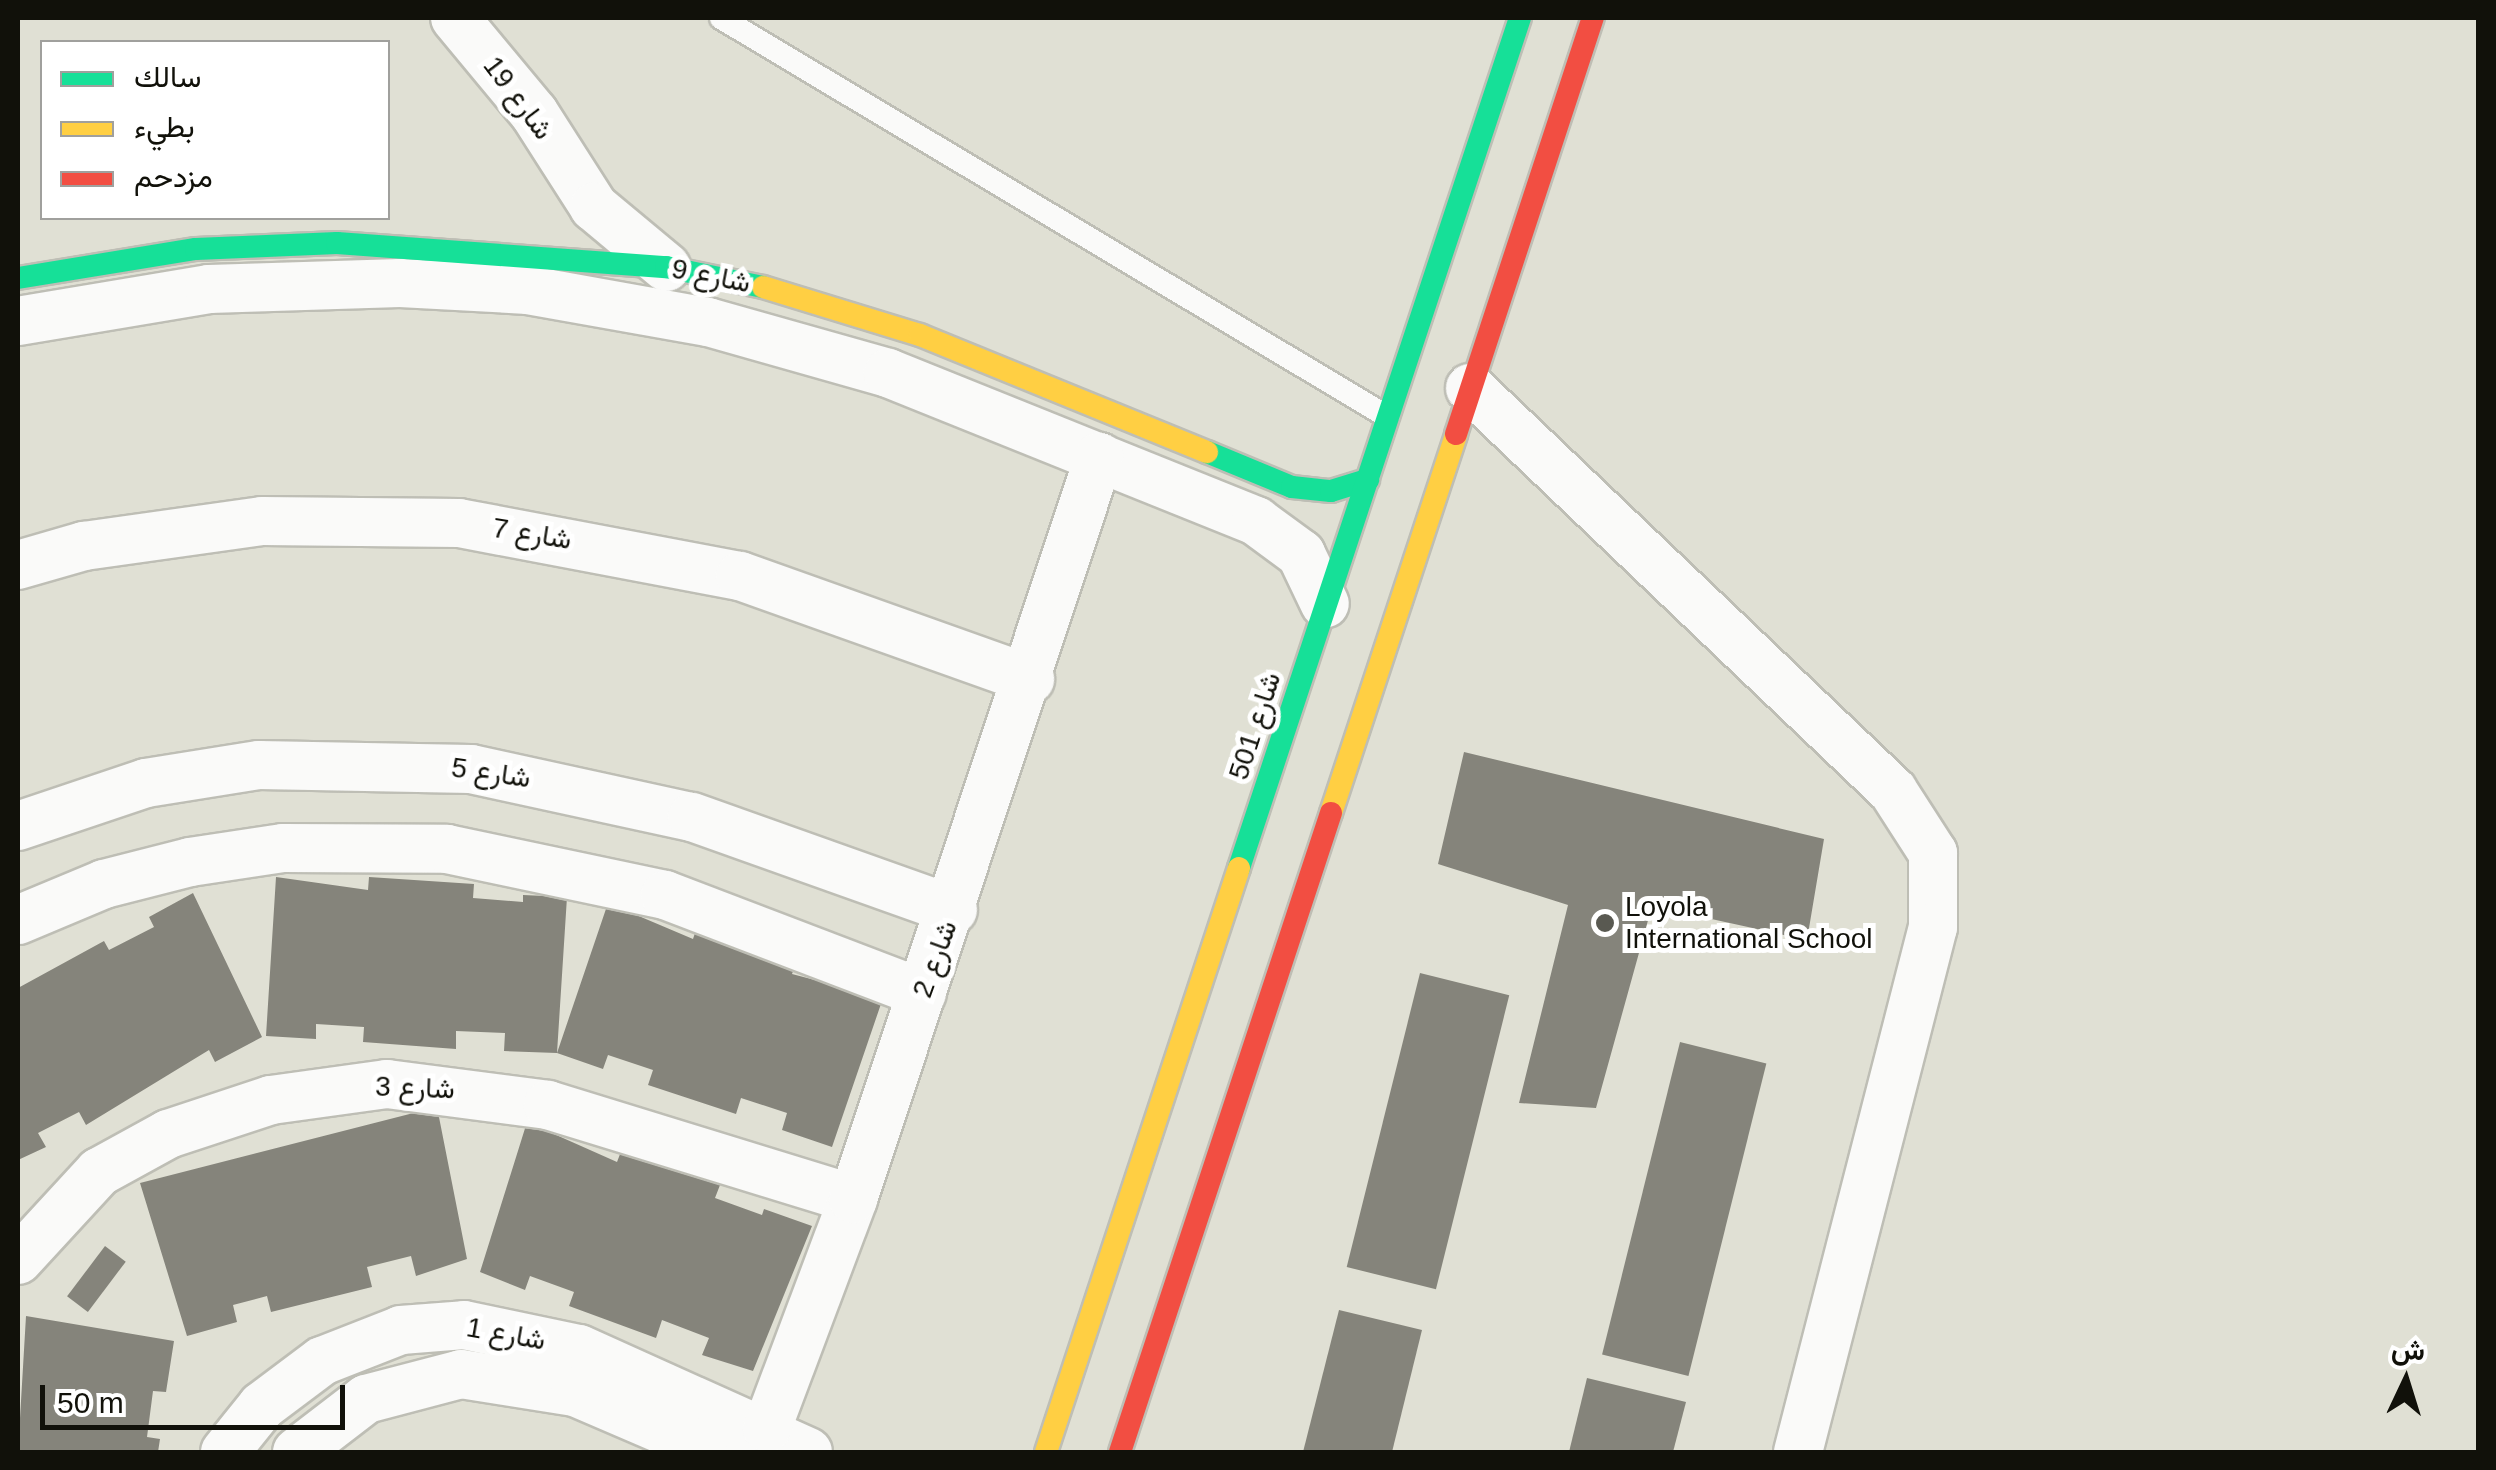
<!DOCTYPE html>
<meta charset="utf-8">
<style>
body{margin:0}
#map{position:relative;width:2496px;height:1470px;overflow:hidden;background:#e0e0d4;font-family:Arial,Vazirmatn,sans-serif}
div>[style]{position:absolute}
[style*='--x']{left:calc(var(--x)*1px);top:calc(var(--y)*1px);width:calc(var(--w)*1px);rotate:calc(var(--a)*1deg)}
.building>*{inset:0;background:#85847b;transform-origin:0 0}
.roads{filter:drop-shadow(2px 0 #bebeb5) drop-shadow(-2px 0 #bebeb5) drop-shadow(0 2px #bebeb5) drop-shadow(0 -2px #bebeb5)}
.lane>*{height:22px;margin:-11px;padding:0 11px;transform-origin:11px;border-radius:11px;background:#fafaf9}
.street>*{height:48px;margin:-24px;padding:0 24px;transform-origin:24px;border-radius:24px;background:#fafaf9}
.fast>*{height:22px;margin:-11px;padding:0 11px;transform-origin:11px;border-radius:11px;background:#16e098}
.slow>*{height:22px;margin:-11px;padding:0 11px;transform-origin:11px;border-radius:11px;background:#ffcf43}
.jam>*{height:22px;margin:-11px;padding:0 11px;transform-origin:11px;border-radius:11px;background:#f24e42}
.dots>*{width:28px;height:28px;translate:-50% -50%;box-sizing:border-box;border:5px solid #fff;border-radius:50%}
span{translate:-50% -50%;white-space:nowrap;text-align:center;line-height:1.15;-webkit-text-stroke:10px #fff;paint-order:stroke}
.street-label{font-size:28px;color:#11110a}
.poi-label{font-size:28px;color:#11110a}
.left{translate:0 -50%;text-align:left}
.frame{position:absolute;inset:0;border:20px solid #11110a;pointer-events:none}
.legend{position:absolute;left:40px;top:40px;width:350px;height:180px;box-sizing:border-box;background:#fff;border:2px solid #a0a09d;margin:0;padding:12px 18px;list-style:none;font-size:30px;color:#11110a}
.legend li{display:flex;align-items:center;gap:20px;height:50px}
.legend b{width:50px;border:2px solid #a0a09d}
.north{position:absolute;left:2356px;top:1330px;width:100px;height:100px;-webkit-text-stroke:8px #fff;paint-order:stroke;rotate:4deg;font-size:28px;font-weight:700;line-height:40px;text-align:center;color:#11110a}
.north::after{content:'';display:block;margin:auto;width:35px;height:45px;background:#11110a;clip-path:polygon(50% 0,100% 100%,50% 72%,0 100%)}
.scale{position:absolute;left:40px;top:1385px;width:305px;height:45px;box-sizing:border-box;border:5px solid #11110a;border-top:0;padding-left:12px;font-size:30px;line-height:35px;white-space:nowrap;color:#11110a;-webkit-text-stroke:8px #fff;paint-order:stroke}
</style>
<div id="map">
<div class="building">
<div style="clip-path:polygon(1464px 752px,1824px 839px,1807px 940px,1652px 906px,1596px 1108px,1519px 1103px,1568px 905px,1438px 864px)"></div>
<div style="clip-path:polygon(276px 877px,368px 890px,369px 877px,474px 884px,473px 898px,523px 902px,523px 895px,567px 897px,557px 1053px,504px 1051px,505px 1033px,456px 1031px,456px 1049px,363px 1042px,364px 1027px,316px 1024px,316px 1039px,266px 1036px)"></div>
<div style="clip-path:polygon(193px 893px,262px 1037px,215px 1062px,209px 1050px,86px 1125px,79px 1112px,38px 1133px,46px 1147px,18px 1160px,18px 988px,104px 941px,109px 950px,154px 927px,149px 917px)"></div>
<div style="clip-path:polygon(608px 903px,693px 939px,697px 927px,797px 961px,792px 974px,883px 998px,832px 1147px,782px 1130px,787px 1113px,741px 1098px,736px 1114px,648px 1085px,653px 1070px,608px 1055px,603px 1069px,557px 1053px)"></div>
<div style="left:1420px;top:973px;width:92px;height:303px;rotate:14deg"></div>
<div style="left:1680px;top:1042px;width:89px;height:322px;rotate:14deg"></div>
<div style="clip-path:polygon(437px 1107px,467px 1259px,416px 1276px,411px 1256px,367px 1267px,372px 1287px,271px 1312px,267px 1296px,233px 1305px,237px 1322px,187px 1336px,140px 1183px)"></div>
<div style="clip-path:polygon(527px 1122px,617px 1162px,622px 1149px,720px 1185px,715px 1198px,762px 1215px,764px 1209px,812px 1226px,753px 1371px,702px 1355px,709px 1338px,662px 1320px,656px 1338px,569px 1306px,574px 1292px,530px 1276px,525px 1290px,480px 1272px)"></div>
<div style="left:105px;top:1246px;width:26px;height:63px;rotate:37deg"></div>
<div style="clip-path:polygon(1339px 1310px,1422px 1330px,1392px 1452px,1303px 1452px)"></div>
<div style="clip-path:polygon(26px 1316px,174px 1341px,166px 1392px,153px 1391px,147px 1437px,160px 1439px,158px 1452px,18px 1452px)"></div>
<div style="clip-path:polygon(1587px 1378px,1686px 1402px,1673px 1452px,1569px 1452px)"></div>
</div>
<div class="roads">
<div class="lane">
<div style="--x:721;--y:18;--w:777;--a:30.89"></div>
</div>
<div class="street">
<div style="--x:455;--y:18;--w:124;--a:50.3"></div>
<div style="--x:534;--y:113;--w:112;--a:57.4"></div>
<div style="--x:594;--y:207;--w:94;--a:39.8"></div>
<div style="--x:18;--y:321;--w:194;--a:-9.5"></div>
<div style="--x:209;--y:289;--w:191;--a:-1.8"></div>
<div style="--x:400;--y:283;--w:128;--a:3.1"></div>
<div style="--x:528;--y:290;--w:183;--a:10.1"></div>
<div style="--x:708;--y:322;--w:187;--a:15.8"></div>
<div style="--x:888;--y:373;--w:397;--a:21.9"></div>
<div style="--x:1256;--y:521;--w:56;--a:36.3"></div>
<div style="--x:1301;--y:554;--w:55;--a:64.4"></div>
<div style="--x:1470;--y:388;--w:584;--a:43.61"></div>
<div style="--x:1893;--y:791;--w:74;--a:57.2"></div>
<div style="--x:1933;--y:853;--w:74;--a:90"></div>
<div style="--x:1933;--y:927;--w:542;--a:104.42"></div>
<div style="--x:18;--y:565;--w:69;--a:-16.1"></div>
<div style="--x:84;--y:546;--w:180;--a:-8"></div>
<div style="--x:262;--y:521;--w:197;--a:0.6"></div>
<div style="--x:459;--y:523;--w:286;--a:10.7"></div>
<div style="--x:740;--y:576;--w:308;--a:19.6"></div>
<div style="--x:18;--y:826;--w:135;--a:-18.6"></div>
<div style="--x:146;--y:783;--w:114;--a:-9.1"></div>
<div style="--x:259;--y:765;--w:212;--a:1.1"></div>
<div style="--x:471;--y:769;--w:226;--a:12.3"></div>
<div style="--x:692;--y:817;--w:277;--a:19.6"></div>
<div style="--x:18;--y:920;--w:93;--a:-22.7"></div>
<div style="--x:104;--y:884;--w:89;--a:-14.3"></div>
<div style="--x:190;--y:862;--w:94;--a:-8.6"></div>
<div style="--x:283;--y:848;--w:164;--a:0.3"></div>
<div style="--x:447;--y:849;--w:223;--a:11.9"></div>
<div style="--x:665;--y:895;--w:275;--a:20.9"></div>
<div style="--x:18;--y:1260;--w:120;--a:-47.4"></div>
<div style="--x:99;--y:1172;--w:79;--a:-28.8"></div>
<div style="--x:168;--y:1134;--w:108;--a:-18.3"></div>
<div style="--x:271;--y:1100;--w:117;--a:-7.9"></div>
<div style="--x:387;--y:1084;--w:162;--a:7.4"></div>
<div style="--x:548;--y:1105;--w:319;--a:17.1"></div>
<div style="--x:225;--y:1452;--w:59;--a:-51.2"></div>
<div style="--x:262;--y:1406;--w:75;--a:-36.9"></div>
<div style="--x:322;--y:1361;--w:85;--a:-21.4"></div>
<div style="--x:401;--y:1330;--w:63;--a:-4.5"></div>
<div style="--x:464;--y:1325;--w:117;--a:11.8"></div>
<div style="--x:579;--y:1349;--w:251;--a:24.2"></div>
<div style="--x:297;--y:1452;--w:87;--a:-37.5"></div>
<div style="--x:366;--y:1399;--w:98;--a:-14.7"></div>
<div style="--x:461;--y:1374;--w:115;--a:9"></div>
<div style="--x:575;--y:1392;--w:152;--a:23.2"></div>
<div style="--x:750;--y:1452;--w:29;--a:-55"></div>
<div style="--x:767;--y:1428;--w:245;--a:-69.4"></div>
<div style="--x:853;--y:1199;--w:782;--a:-71.66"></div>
</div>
<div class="fast">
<div style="--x:18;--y:278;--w:180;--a:-9.3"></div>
<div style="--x:196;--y:249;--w:141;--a:-2.4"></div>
<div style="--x:337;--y:243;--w:330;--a:4.2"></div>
<div style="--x:666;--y:267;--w:99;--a:11.7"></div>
<div style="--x:1207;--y:452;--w:92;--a:22.4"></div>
<div style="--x:1292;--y:487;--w:39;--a:6"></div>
<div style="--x:1331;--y:491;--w:39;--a:-17"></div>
<div style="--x:1239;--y:868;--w:895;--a:-71.71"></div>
</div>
<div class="slow">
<div style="--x:763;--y:287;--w:164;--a:17"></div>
<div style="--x:920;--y:335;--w:310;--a:22.2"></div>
<div style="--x:1331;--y:813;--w:399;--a:-71.7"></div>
<div style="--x:1046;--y:1452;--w:615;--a:-71.71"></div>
</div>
<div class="jam">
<div style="--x:1456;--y:434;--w:438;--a:-71.8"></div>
<div style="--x:1120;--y:1452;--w:673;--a:-71.73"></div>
</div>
</div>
<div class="dots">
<div style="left:1605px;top:923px;background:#595951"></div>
</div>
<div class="street-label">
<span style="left:518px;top:98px;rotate:53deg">شارع 19</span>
<span style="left:711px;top:276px;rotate:11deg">شارع 9</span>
<span style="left:532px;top:534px;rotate:9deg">شارع 7</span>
<span style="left:1255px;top:726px;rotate:-72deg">شارع 501</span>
<span style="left:491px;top:773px;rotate:8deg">شارع 5</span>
<span style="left:935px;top:959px;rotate:-70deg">شارع 2</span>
<span style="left:415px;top:1088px;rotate:2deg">شارع 3</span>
<span style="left:506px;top:1334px;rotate:10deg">شارع 1</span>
</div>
<div class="poi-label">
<span class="left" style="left:1625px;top:923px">Loyola<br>International School</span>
</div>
<div class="frame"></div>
<ul class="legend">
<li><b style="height:12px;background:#16e098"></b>سالك</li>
<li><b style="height:12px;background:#ffcf43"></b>بطيء</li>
<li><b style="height:12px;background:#f24e42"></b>مزدحم</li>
</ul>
<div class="north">ش</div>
<div class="scale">50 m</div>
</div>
